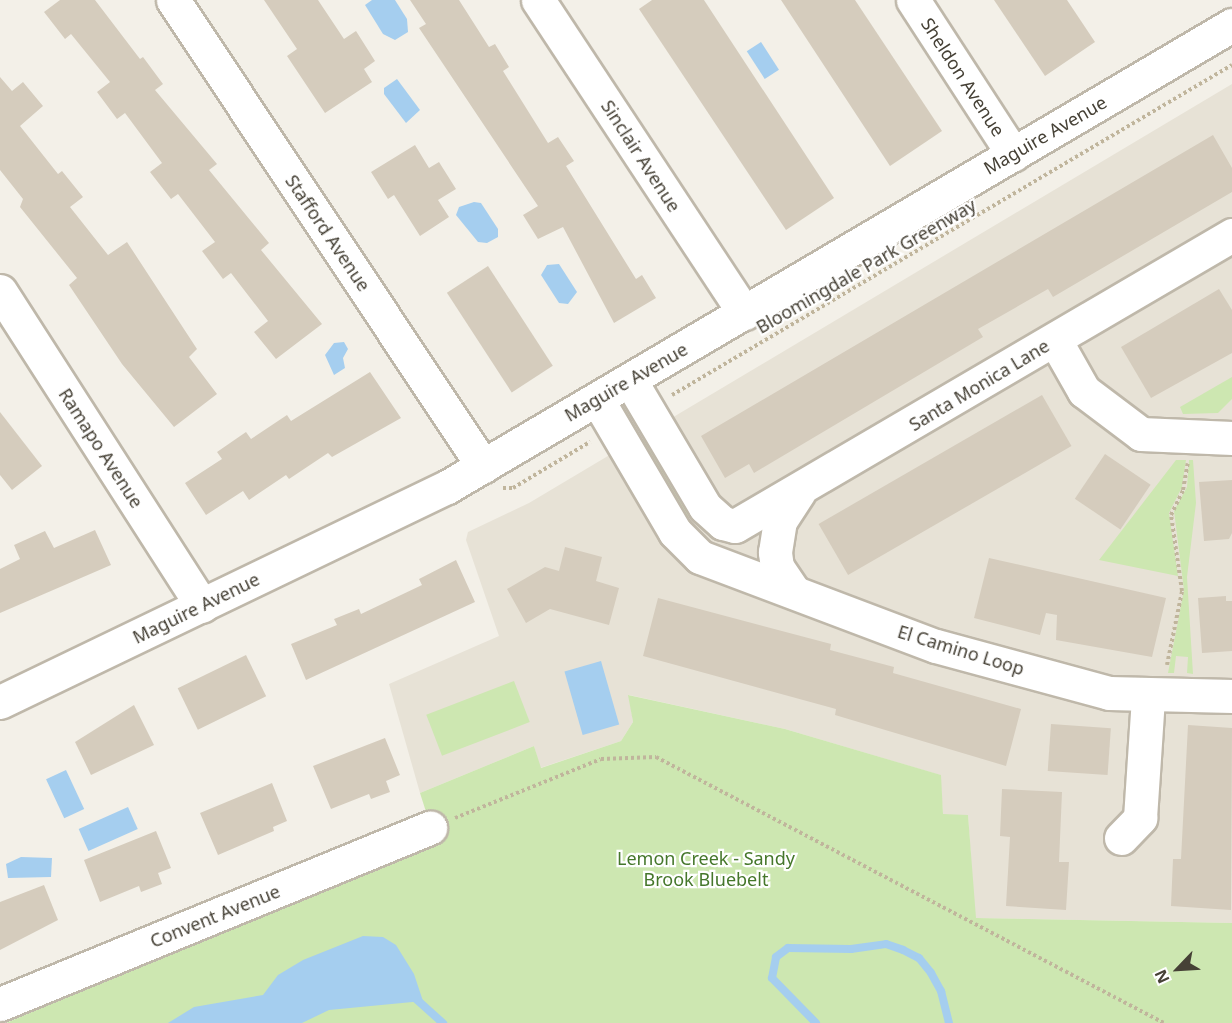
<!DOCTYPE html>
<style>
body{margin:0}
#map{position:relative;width:1232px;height:1023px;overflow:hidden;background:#f3f0e8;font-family:"Noto Sans",sans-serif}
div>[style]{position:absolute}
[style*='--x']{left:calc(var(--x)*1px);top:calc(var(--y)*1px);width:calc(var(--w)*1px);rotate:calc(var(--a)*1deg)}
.residential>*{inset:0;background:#e7e2d6}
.green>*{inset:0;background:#cde7b1;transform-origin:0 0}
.water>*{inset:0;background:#a5ceef;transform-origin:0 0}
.stream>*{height:8px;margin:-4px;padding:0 4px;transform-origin:4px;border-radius:4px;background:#a5ceef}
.building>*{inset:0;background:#d5ccbd;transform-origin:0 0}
.path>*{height:4px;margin-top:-2px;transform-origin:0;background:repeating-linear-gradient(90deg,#c0b59c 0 3px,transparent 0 6px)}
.roads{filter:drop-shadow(2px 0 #bfb8aa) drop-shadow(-2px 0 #bfb8aa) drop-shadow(0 2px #bfb8aa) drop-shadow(0 -2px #bfb8aa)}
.minor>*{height:33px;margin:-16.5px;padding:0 16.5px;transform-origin:16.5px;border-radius:16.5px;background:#fff}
span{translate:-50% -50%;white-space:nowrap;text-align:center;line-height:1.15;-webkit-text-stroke:4.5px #fff;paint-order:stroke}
.street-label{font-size:18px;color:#464136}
.park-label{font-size:18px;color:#45772b}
.north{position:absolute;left:1148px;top:939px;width:60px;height:60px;-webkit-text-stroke:4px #fff;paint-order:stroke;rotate:245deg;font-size:16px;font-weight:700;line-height:24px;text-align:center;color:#464136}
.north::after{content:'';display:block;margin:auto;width:21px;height:27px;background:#464136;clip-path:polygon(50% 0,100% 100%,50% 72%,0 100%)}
</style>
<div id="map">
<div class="residential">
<div style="clip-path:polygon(1232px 84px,1232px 923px,975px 918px,968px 816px,943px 815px,940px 775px,785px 729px,629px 695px,633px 722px,621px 741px,540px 768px,534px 746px,420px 793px,389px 684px,499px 636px,466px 540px,468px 532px,529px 503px)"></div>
</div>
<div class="green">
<div style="clip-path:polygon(1232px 377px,1232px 399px,1218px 413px,1183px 414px,1180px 407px)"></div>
<div style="clip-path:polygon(643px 433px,697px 517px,686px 516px,643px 441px)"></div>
<div style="clip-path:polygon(1176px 460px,1186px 460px,1182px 487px,1169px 513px,1178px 576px,1099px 560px)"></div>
<div style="clip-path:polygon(1189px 460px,1193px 460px,1196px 503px,1187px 577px,1193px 674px,1187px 673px,1188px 657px,1176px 656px,1174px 673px,1168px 673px,1184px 590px,1174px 511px,1187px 487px)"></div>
<div style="left:514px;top:681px;width:44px;height:94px;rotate:69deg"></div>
<div style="clip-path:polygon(628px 695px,785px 729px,941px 775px,943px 814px,968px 815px,976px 918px,1232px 923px,1232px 1023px,6px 1023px,435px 840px,420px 793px,534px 746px,541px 768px,621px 741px,633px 722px)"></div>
</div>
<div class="water">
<div style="clip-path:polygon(372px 0,395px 0,407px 19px,408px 32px,395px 40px,383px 34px,365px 5px)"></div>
<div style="left:761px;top:42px;width:33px;height:17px;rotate:57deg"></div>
<div style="clip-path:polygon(397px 79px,420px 110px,406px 123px,384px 94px,384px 88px)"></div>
<div style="clip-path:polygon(474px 202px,481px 203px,498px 229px,498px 237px,487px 243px,478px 242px,456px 215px,459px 207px)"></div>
<div style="clip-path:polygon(559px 264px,577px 292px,568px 304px,559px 303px,541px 275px,547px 265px)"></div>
<div style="clip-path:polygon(344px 342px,348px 349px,343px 358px,345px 368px,334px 375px,325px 355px,334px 343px)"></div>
<div style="left:601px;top:661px;width:66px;height:38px;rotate:74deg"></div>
<div style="left:66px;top:770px;width:43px;height:22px;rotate:65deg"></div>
<div style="left:128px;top:807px;width:24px;height:54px;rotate:66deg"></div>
<div style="clip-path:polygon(21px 857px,52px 858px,51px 877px,8px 878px,6px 864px)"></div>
<div style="clip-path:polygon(363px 936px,383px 937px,396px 945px,414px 974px,423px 1001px,329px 1010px,302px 1023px,168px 1023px,194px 1007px,263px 995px,278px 975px,303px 960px)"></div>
</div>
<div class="stream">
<div style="--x:415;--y:998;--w:38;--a:42"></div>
<div style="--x:816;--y:1023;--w:63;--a:-134.4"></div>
<div style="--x:772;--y:978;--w:21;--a:-79"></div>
<div style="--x:776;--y:957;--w:15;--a:-37"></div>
<div style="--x:788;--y:948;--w:63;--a:0.9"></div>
<div style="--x:851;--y:949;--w:35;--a:-8"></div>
<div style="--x:886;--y:944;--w:18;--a:19"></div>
<div style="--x:903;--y:950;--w:18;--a:27"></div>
<div style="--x:919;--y:958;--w:19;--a:51"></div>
<div style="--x:931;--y:973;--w:21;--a:61"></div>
<div style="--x:941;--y:991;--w:33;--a:76"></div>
</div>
<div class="building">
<div style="clip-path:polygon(60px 0,95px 0,140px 59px,143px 57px,163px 84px,155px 90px,217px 164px,209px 170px,269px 243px,261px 250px,322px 324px,276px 359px,254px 332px,268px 321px,231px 273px,223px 279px,202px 251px,215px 242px,178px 194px,171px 199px,150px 172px,162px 163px,125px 113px,117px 119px,97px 92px,110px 82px,71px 34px,65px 39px,44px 12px)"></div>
<div style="clip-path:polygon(264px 0,318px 0,344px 39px,356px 31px,375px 61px,364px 69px,372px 82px,325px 113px,287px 56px,297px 49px)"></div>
<div style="clip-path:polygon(410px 0,459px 0,489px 47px,495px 44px,509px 67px,503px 71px,548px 143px,558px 137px,574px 161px,566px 166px,636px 279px,642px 275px,656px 298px,614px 323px,563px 227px,538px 239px,523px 215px,538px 206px,419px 28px,426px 24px)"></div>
<div style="clip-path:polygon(652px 0,704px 0,834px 198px,786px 230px,639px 9px)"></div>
<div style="clip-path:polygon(781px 0,855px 0,942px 131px,890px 166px)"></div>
<div style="clip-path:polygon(994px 0,1067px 0,1095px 42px,1045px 76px)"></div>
<div style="clip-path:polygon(0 77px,12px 91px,23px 82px,43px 106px,20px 126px,58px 174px,62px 171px,83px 197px,70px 207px,108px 255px,127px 242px,197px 349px,189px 357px,217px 394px,174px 427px,122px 364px,69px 285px,77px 278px,20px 207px,23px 199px,0 170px)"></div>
<div style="clip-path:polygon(1213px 135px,1232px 168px,1232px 192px,1053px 297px,1048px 289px,978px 329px,983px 337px,754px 473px,749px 464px,725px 478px,701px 436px)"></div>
<div style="clip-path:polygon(415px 145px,429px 168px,439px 162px,456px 189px,438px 200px,449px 217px,420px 236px,394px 195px,388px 199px,371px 172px)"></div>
<div style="left:488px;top:266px;width:119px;height:49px;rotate:57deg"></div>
<div style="clip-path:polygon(1219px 289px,1232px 310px,1232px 353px,1151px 398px,1121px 347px)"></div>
<div style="clip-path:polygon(370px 372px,401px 418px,332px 457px,328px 453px,289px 479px,286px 475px,249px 500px,243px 491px,206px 515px,185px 483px,222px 459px,217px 452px,246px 432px,251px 439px,287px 415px,291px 421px)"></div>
<div style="left:1042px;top:395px;width:59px;height:258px;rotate:60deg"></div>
<div style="clip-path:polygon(0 412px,42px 466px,12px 490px,0 475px)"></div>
<div style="left:1105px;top:454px;width:55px;height:54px;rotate:34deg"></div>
<div style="clip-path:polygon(1232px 480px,1232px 533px,1229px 539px,1204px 541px,1199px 482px)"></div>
<div style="clip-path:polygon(95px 530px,111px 565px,0 613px,0 569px,20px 559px,14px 545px,45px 531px,54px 548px)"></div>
<div style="clip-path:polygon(565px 547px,602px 557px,596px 581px,619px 588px,609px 625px,550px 609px,526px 623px,507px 589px,545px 567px,559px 571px)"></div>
<div style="clip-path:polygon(989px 558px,1166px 598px,1152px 657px,1056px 640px,1057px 615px,1046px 613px,1040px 635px,974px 618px)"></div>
<div style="clip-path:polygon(456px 560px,475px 602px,306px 680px,291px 644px,337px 625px,334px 619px,359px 609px,361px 614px,422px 585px,419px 579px)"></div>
<div style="clip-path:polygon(1226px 596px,1226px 601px,1232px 601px,1232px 651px,1202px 653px,1198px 598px)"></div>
<div style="clip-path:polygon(658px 598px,831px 644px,830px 650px,894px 667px,893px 673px,1021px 709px,1006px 766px,835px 715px,836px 709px,643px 656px)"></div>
<div style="left:246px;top:655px;width:46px;height:76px;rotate:64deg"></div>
<div style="clip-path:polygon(134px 705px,154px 745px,91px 775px,75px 742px)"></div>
<div style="left:1051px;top:724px;width:60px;height:47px;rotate:4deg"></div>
<div style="clip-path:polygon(1188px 725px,1232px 728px,1231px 910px,1171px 906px,1173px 859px,1181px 859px)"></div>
<div style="clip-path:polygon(385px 738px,400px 775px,386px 781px,390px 792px,371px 799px,369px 794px,331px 809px,313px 766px)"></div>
<div style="clip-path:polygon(272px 783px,287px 821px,273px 827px,274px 831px,218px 855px,200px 813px)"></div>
<div style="clip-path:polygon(1002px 789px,1062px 792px,1059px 862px,1069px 862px,1066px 910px,1006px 906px,1010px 837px,1000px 836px)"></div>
<div style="clip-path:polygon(156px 831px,171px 868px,158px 873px,162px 884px,141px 892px,139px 886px,100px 902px,84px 860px)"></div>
<div style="clip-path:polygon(44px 885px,58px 920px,0 950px,0 902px)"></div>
</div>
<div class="path">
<div style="--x:672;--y:395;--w:650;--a:-30.51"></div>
<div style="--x:503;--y:488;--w:10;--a:0"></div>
<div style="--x:513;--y:488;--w:90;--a:-30.9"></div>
<div style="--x:1167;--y:665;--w:76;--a:-78.5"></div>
<div style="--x:1182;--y:591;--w:77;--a:-98.2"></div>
<div style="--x:1171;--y:515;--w:28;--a:-64"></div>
<div style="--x:1183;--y:490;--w:27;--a:-80"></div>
<div style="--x:455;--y:818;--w:157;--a:-22"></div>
<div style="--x:601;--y:759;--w:55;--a:-2.1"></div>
<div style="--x:656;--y:757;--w:573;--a:27.64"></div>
</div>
<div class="roads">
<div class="minor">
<div style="--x:173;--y:0;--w:560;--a:56.37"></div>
<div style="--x:538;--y:0;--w:375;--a:56.6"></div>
<div style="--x:913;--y:0;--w:184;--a:57"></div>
<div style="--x:0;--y:291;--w:374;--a:57.3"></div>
<div style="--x:1055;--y:340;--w:59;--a:60.4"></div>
<div style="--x:1084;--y:391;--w:71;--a:37"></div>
<div style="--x:1141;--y:434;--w:91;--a:2.5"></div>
<div style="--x:630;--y:380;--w:147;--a:59.4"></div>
<div style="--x:705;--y:507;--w:24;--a:42"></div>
<div style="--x:723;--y:523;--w:12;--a:14"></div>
<div style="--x:735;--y:526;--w:576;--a:-30.35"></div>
<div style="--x:597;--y:399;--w:154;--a:59.6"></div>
<div style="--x:675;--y:532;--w:35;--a:45"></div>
<div style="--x:700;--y:557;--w:252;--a:20.7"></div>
<div style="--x:936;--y:646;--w:179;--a:15.2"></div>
<div style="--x:1109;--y:693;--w:123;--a:1.4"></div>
<div style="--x:794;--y:592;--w:30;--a:-124"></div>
<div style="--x:777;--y:567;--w:15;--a:-98"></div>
<div style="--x:775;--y:552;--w:31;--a:-81"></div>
<div style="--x:780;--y:521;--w:35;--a:-57"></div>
<div style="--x:0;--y:702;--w:496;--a:-25.7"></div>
<div style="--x:447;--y:487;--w:911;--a:-30.48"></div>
<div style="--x:1121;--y:838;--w:28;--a:-46"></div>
<div style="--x:1140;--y:818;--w:121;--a:-86.2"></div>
<div style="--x:0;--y:1004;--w:465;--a:-22.3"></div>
</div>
</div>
<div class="street-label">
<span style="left:963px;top:77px;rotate:57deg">Sheldon Avenue</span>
<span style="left:1045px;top:135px;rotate:-30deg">Maguire Avenue</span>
<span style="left:641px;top:156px;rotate:57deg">Sinclair Avenue</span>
<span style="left:328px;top:233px;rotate:56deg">Stafford Avenue</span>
<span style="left:866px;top:266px;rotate:-30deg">Bloomingdale Park Greenway</span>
<span style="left:626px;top:382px;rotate:-30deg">Maguire Avenue</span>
<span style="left:979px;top:385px;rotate:-31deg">Santa Monica Lane</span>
<span style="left:101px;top:448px;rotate:57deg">Ramapo Avenue</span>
<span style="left:196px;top:608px;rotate:-26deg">Maguire Avenue</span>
<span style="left:961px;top:650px;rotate:17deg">El Camino Loop</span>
<span style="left:215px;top:916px;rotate:-22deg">Convent Avenue</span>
</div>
<div class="park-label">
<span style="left:706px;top:869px">Lemon Creek - Sandy<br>Brook Bluebelt</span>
</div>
<div class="north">N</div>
</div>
